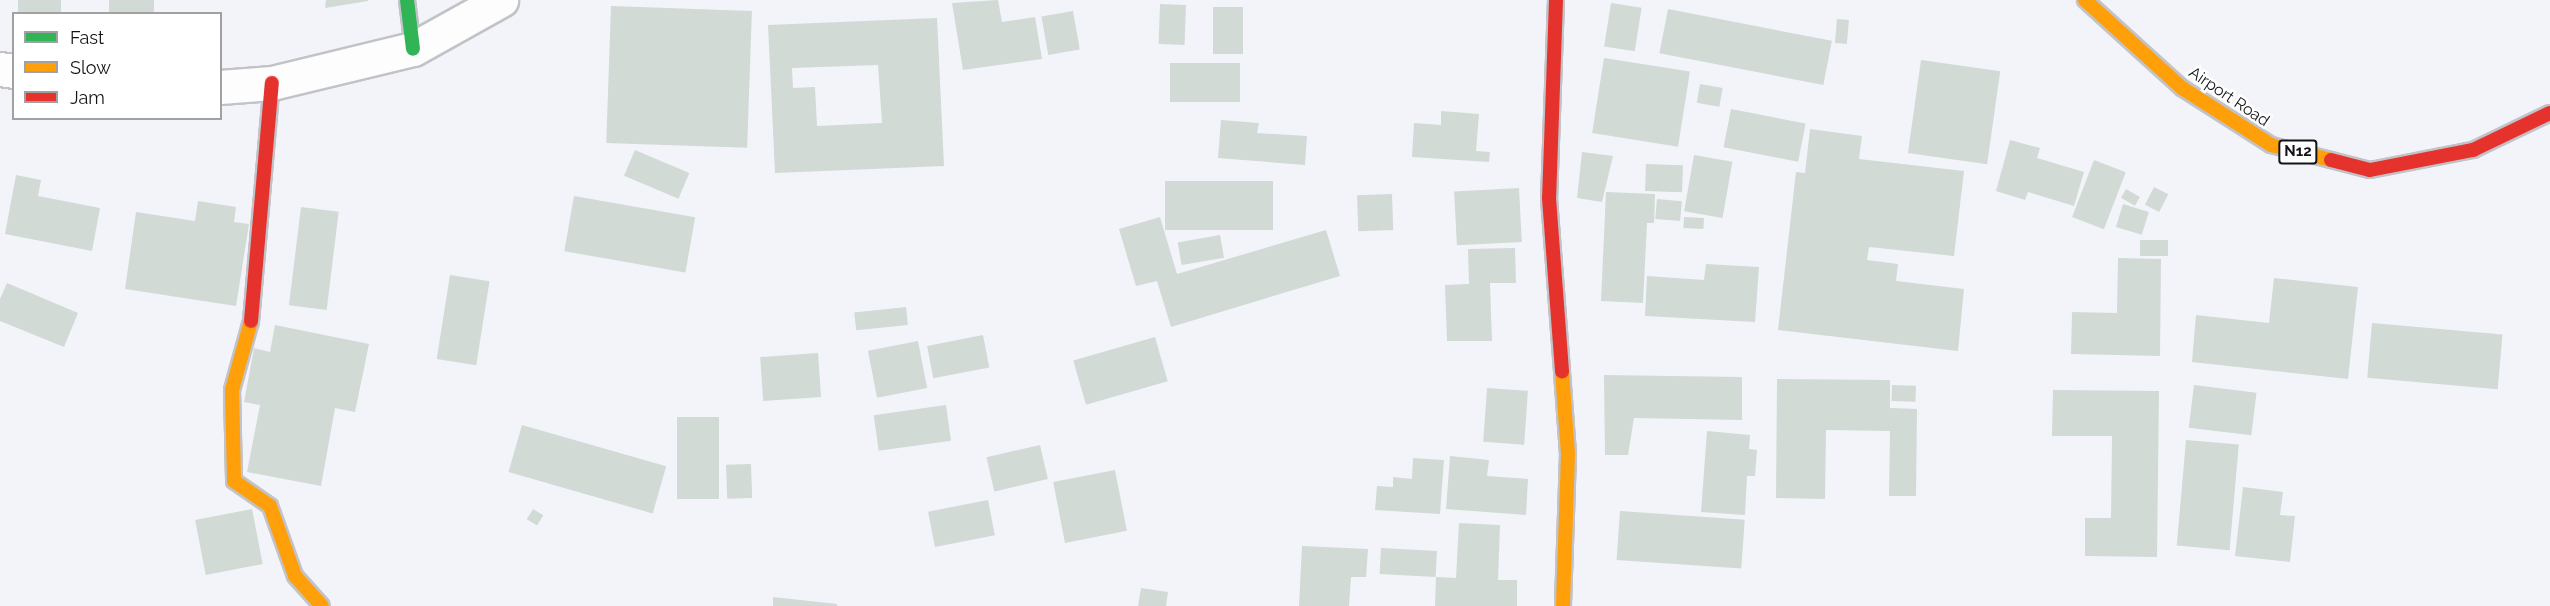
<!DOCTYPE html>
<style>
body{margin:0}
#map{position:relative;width:2550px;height:606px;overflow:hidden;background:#f2f4fa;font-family:Raleway,sans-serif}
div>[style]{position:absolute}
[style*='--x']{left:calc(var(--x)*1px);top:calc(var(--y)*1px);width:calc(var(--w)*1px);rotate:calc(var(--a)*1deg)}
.building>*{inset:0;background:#d1dad4;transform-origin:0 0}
.roads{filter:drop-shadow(2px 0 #c2c3c8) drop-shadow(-2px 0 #c2c3c8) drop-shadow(0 2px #c2c3c8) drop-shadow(0 -2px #c2c3c8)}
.street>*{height:33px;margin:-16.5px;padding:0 16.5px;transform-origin:16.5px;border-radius:16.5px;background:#fdfdfe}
.fast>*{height:14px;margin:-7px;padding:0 7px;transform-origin:7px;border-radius:7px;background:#30b455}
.slow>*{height:14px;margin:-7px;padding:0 7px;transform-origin:7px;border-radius:7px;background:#ff9f0a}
.jam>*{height:14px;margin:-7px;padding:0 7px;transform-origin:7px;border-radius:7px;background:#e5322d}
span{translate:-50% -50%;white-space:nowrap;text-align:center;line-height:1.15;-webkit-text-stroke:5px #fff;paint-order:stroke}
.shield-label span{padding:2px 4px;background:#fff;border:2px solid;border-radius:4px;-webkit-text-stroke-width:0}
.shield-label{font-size:15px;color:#131418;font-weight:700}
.street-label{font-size:16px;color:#131418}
.legend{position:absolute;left:12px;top:12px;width:210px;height:108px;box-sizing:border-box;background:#fff;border:2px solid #a1a1a3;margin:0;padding:8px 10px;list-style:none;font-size:18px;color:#131418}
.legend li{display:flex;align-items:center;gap:12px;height:30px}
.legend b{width:30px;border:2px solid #a1a1a3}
</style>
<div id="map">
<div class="building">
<div style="left:18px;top:0;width:43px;height:14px"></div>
<div style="left:109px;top:0;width:45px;height:14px"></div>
<div style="clip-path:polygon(326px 0,368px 0,368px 1px,325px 8px)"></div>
<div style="clip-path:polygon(998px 0,1002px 22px,1035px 17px,1042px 59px,963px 70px,952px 3px)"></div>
<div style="left:1611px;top:3px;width:31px;height:44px;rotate:9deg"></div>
<div style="left:1160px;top:4px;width:26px;height:40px;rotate:2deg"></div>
<div style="left:611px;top:6px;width:141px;height:137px;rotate:2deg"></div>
<div style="left:1213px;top:7px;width:30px;height:47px"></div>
<div style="left:1668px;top:9px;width:167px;height:45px;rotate:11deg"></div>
<div style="left:1073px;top:11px;width:39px;height:32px;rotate:80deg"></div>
<div style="clip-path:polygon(evenodd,937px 18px,944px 166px,775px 173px,768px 25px,937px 18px,878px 65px,882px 123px,817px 126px,815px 87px,793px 88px,792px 68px,878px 65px)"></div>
<div style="left:1837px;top:19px;width:12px;height:24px;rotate:5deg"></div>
<div style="left:1604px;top:58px;width:87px;height:76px;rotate:9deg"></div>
<div style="left:1921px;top:60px;width:80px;height:94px;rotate:8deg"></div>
<div style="left:1170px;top:63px;width:70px;height:39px"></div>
<div style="left:1700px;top:84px;width:23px;height:19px;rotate:10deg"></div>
<div style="left:1731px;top:109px;width:76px;height:39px;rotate:11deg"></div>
<div style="clip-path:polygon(1441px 111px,1479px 114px,1476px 151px,1490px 152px,1489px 162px,1412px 157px,1414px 123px,1441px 125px)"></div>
<div style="clip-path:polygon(1221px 120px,1259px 123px,1257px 133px,1307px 136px,1305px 165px,1218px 158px)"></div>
<div style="clip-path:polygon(1810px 129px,1862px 136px,1859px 159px,1964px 171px,1954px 256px,1869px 247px,1867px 260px,1898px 264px,1896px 281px,1964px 289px,1958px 351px,1778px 330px,1796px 172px,1805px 173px)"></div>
<div style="clip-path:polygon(2010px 140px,2040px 148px,2037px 158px,2084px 172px,2074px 206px,2028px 192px,2025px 200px,1996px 191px)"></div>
<div style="left:635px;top:150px;width:59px;height:28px;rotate:23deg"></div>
<div style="clip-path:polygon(1582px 152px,1613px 156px,1602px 202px,1577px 198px)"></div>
<div style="left:1694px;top:155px;width:39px;height:57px;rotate:10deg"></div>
<div style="left:2094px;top:160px;width:34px;height:61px;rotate:21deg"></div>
<div style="left:1646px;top:164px;width:37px;height:27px;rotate:2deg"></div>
<div style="clip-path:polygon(16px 175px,41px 180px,38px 196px,100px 208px,92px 251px,5px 234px)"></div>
<div style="left:1165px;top:181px;width:108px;height:49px"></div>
<div style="left:2154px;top:187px;width:16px;height:20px;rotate:27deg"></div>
<div style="left:1519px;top:188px;width:54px;height:65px;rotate:87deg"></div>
<div style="left:2126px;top:189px;width:16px;height:10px;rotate:30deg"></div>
<div style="clip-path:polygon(1606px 192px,1655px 194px,1654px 223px,1647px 223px,1643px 303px,1601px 301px)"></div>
<div style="left:1392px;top:194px;width:36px;height:35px;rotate:88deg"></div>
<div style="left:574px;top:196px;width:123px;height:56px;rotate:10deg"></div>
<div style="left:1657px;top:199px;width:25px;height:20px;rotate:5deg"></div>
<div style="clip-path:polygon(198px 201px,236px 207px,234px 222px,249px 224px,236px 306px,125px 289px,136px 212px,195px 221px)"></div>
<div style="left:2123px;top:204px;width:27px;height:24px;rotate:17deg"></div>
<div style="left:301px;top:207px;width:38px;height:99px;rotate:7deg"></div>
<div style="clip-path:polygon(1160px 217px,1177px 274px,1326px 230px,1340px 276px,1171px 327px,1157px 281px,1136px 286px,1119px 229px)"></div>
<div style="left:1684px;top:217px;width:20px;height:11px;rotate:3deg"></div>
<div style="left:1220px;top:235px;width:23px;height:43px;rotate:80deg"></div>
<div style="left:2140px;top:240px;width:28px;height:16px"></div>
<div style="clip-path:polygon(1515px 248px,1516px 283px,1490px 283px,1492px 341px,1447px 341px,1445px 285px,1469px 284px,1468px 249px)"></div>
<div style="clip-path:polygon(2118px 258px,2161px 259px,2160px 356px,2071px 354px,2072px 312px,2117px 313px)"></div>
<div style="clip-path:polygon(1706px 264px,1759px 267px,1755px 322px,1645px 316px,1647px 276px,1704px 280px)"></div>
<div style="left:450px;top:275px;width:40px;height:85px;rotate:9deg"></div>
<div style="clip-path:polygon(2274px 278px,2358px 287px,2348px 379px,2192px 362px,2196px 315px,2269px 323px)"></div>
<div style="clip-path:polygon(7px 283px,78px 313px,64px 347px,0 321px,0 299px)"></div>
<div style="left:906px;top:307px;width:18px;height:52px;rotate:84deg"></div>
<div style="left:2372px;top:323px;width:131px;height:55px;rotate:5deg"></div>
<div style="clip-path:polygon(275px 325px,369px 344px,355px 412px,335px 408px,321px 486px,247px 472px,260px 405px,244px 402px,254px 348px,270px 352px)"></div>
<div style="left:983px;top:335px;width:33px;height:57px;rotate:79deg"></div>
<div style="left:1155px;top:337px;width:46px;height:85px;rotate:74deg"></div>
<div style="left:918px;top:341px;width:48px;height:51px;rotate:79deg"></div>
<div style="left:818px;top:353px;width:44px;height:58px;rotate:86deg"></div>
<div style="clip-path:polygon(1604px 375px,1742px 377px,1742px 420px,1634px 418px,1628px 455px,1605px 455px)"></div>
<div style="clip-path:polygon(1777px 379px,1890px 380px,1890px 408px,1917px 409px,1916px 496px,1889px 496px,1890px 431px,1826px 430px,1825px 499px,1776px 498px)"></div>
<div style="left:1892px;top:385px;width:24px;height:16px;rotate:2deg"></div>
<div style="left:2194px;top:385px;width:63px;height:43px;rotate:7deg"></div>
<div style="left:1487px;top:388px;width:41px;height:54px;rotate:4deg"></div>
<div style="clip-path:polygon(2053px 390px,2159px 391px,2157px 557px,2085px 556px,2085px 518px,2111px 518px,2112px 436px,2052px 436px)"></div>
<div style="left:946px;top:405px;width:36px;height:73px;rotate:82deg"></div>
<div style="left:677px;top:417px;width:42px;height:82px"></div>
<div style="left:522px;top:425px;width:150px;height:49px;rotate:16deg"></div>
<div style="clip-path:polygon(1707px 431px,1750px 435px,1749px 449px,1757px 450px,1755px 476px,1747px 476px,1745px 515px,1701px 512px)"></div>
<div style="left:2186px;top:440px;width:53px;height:106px;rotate:5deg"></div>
<div style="left:1040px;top:445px;width:35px;height:55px;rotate:77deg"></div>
<div style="clip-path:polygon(1450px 456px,1489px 460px,1487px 476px,1528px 479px,1526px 515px,1446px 509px)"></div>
<div style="clip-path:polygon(1413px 458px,1444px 460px,1440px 514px,1375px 510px,1377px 486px,1393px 487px,1393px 477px,1412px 479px)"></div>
<div style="left:751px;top:464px;width:34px;height:25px;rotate:88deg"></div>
<div style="left:1115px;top:470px;width:62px;height:63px;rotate:79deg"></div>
<div style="clip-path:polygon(2243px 487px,2283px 492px,2280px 515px,2295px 516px,2290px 562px,2235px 556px)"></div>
<div style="left:988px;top:500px;width:36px;height:61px;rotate:79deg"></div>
<div style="left:252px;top:509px;width:56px;height:58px;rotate:79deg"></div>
<div style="left:533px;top:509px;width:12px;height:12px;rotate:31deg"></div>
<div style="left:1620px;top:511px;width:125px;height:49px;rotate:4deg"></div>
<div style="clip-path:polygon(1459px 523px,1500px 525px,1498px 580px,1517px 580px,1517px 606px,1435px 606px,1436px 577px,1456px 578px)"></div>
<div style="clip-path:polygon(1302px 546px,1368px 549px,1366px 577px,1351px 577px,1349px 606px,1299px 606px)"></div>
<div style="left:1381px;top:548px;width:56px;height:26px;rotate:3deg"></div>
<div style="clip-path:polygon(1141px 588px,1168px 592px,1166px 606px,1138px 606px)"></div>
<div style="clip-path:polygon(773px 597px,837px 604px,837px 606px,773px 606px)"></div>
</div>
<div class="roads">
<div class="street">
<div style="--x:0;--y:69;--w:14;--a:8"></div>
<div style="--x:220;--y:87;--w:52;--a:-4.4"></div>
<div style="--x:272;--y:83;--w:145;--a:-13.6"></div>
<div style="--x:413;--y:49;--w:101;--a:-29.1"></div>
</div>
<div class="fast">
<div style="--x:407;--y:0;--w:49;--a:83"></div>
</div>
<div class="slow">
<div style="--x:2085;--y:0;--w:131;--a:42.2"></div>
<div style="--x:2182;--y:88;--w:106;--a:32.6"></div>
<div style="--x:2271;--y:145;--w:62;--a:14"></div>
<div style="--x:251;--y:321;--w:72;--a:105.4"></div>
<div style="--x:232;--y:390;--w:91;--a:88.7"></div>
<div style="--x:234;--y:481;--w:44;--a:34.8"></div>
<div style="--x:270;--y:506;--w:74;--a:70.3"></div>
<div style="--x:295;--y:576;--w:40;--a:48"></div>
<div style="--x:1562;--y:372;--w:82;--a:85.8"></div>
<div style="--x:1568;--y:454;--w:152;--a:91.9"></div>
</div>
<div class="jam">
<div style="--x:1556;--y:0;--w:198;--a:92"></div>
<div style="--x:1549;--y:198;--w:174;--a:85.7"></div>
<div style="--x:2331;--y:160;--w:40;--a:14.4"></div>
<div style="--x:2370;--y:170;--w:105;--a:-11"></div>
<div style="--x:2473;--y:150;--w:85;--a:-25.7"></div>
<div style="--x:251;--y:321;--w:239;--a:-85"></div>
</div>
</div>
<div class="shield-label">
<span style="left:2298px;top:152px">N12</span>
</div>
<div class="street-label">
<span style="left:2229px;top:97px;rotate:34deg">Airport Road</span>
</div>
<ul class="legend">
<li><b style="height:8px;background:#30b455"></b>Fast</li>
<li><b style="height:8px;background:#ff9f0a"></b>Slow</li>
<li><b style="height:8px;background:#e5322d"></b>Jam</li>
</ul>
</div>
